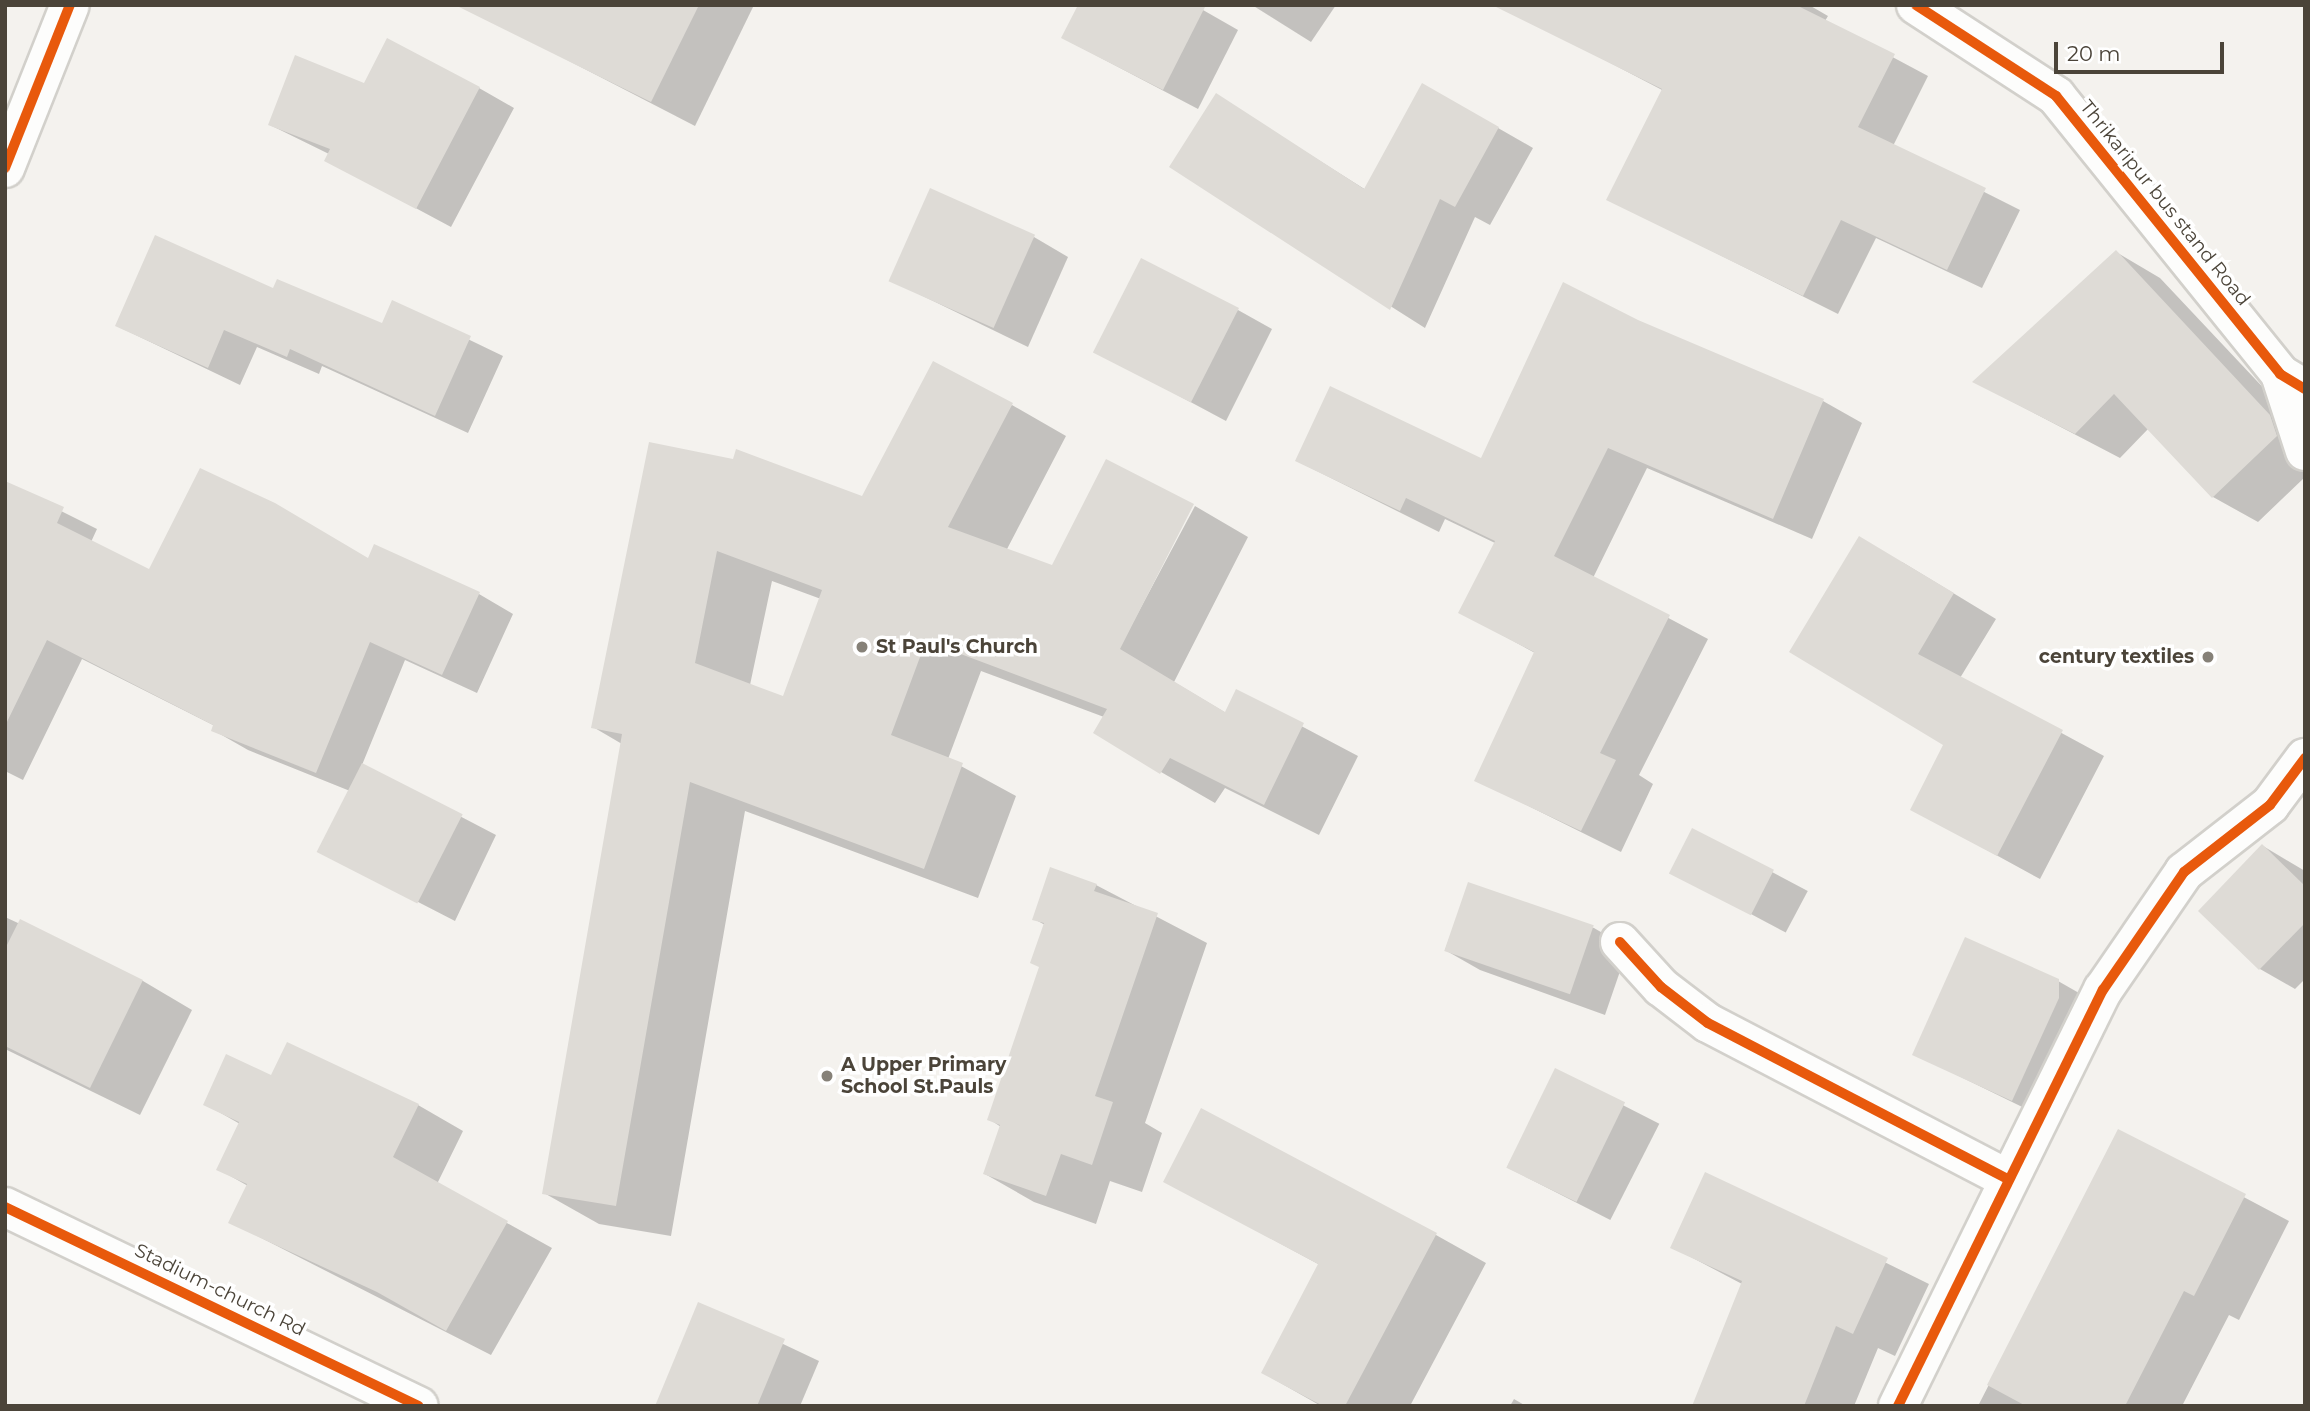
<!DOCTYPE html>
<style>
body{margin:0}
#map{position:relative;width:2310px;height:1411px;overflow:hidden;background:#f4f2ee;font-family:Montserrat,sans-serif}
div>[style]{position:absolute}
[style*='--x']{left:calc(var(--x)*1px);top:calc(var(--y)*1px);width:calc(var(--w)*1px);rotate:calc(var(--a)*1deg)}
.shadow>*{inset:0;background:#0003;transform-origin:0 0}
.building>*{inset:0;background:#dedbd6;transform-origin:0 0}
.roads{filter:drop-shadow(2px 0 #d2d0cb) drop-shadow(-2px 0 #d2d0cb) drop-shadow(0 2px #d2d0cb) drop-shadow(0 -2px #d2d0cb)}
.street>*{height:38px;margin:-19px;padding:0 19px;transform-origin:19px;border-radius:19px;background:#fdfdfc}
.cycleway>*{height:10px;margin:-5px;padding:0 5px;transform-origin:5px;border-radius:5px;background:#e8590c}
.dots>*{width:19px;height:19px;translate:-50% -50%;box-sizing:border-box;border:4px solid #fff;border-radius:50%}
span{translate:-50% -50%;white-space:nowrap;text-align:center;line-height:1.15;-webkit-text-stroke:7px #fff;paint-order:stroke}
.street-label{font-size:19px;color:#4b4439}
.poi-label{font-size:19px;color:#4b4439;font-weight:700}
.left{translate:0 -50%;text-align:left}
.right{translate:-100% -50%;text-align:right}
.frame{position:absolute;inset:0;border:7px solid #4b4439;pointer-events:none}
.scale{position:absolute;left:2054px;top:42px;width:170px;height:32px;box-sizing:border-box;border:4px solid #4b4439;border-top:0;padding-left:9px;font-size:21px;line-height:24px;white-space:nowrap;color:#4b4439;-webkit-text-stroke:5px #fff;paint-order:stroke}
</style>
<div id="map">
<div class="shadow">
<div style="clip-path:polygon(534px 5px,754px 5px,695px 126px,519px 35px)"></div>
<div style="clip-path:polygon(1252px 5px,1336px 5px,1311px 42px)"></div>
<div style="clip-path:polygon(1569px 5px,1809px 5px,1828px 16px,1825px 21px,1928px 76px,1893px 146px,2020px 210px,1982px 288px,1876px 238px,1838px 314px,1608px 199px,1664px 91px,1555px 34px)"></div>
<div style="clip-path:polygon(1203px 10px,1238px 30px,1198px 109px,1063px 38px)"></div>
<div style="clip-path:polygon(365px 85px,479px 88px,514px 108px,451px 227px,326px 160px,329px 154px,270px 125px)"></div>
<div style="clip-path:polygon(1423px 85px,1533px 148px,1490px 225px,1475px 217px,1425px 328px,1171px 167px,1217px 96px,1366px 190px)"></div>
<div style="clip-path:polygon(1034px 237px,1068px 257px,1028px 347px,890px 280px)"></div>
<div style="clip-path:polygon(2116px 252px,2160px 278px,2305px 432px,2305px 477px,2258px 522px,2213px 497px,2149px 428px,2120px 458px,1975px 382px)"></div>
<div style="clip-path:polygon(274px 290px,383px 326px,393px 303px,503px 356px,468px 433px,322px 366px,319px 374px,257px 347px,240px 385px,117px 326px)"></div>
<div style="clip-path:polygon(1238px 310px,1272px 329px,1226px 421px,1095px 351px)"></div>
<div style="clip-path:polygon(1637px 322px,1823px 401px,1862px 423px,1812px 539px,1647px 468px,1593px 578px,1708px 639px,1639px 775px,1653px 784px,1621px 852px,1476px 780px,1535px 653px,1460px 612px,1495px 543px,1445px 519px,1439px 532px,1297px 461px,1482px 460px)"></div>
<div style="clip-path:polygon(evenodd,1012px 405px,1066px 436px,1006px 551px,1115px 656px,1195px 506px,1248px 537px,1174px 682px,1226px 713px,1237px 692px,1358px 756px,1319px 835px,1225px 788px,1215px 803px,1161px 772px,1104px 717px,981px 671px,948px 759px,1016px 796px,978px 898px,745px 811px,671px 1236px,599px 1224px,544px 1193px,622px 744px,593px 727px,650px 444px,863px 498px,1012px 405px,772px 581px,821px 599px,784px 698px,750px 685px,772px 581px)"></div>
<div style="clip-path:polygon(5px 483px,97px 529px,91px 542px,149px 572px,369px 560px,479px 594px,513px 614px,477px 693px,405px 660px,362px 765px,496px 835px,455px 921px,321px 852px,350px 791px,248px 750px,213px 730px,215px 726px,82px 659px,23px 780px,5px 771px)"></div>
<div style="clip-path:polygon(1902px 562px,1996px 619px,1960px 678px,2104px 756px,2040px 879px,1912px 809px,1945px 745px,1792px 651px)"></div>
<div style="left:1693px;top:830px;width:130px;height:47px;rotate:28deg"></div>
<div style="clip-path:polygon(2263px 846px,2305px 871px,2305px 979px,2295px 989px,2260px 969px,2200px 911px)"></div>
<div style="clip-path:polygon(1469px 884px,1594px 928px,1628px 948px,1605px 1015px,1480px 970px,1445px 950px)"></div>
<div style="clip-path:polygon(1096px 885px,1207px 943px,1145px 1123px,1162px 1133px,1142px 1192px,1110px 1181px,1096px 1224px,1034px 1202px,985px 1174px,1001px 1127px,989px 1119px,1041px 968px,1045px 925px,1034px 919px)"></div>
<div style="clip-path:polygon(5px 917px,143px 981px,192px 1010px,140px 1115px,5px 1049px)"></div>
<div style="clip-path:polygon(2058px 981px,2093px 1001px,2047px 1119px,1914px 1054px)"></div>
<div style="left:1556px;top:1071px;width:116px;height:108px;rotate:27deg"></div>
<div style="clip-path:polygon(272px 1078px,418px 1105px,463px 1131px,437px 1184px,552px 1248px,491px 1355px,230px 1222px,248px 1186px,218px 1169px,240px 1124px,205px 1104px)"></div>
<div style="clip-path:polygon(2119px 1131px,2289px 1221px,2239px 1320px,2229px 1315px,2182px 1406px,1978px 1406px)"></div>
<div style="clip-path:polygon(1706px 1174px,1929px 1284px,1895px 1356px,1878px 1348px,1854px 1406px,1694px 1406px,1742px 1284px,1672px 1247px)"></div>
<div style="clip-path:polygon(1165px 1181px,1436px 1235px,1486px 1263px,1410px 1406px,1321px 1406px,1263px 1373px,1320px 1265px)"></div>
<div style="clip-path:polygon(699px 1304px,819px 1361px,800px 1406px,657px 1406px)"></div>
<div style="clip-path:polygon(1514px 1399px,1526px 1406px,1510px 1406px)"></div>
</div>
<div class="building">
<div style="clip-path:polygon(455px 5px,699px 5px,651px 102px)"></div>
<div style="clip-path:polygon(1078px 5px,1206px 5px,1163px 90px,1061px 38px)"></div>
<div style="clip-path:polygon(1492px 5px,1796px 5px,1895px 54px,1858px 127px,1986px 188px,1947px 270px,1841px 220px,1803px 296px,1606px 200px,1662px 89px)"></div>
<div style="clip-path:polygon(387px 38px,480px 87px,416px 209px,324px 161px,330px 149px,268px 125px,295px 55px,364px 83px)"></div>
<div style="clip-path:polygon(1422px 83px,1499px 127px,1455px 207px,1440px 199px,1390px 310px,1169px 167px,1216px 93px,1364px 189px)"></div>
<div style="left:930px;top:188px;width:115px;height:102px;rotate:24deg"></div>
<div style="clip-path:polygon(155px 235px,273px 288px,277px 279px,382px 323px,392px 300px,471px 336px,435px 416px,290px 349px,287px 357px,224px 330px,208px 368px,115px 326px)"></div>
<div style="clip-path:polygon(2116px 250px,2270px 415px,2277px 436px,2212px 498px,2114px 394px,2075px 434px,1972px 382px)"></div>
<div style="left:1141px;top:258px;width:110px;height:106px;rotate:27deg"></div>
<div style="clip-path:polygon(1563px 282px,1638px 320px,1824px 399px,1773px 519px,1608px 448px,1554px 556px,1670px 615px,1600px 753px,1616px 760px,1581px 831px,1474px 781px,1534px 652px,1458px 613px,1495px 541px,1406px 498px,1400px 511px,1295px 461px,1330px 386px,1481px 458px)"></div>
<div style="clip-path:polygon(evenodd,933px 361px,1013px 403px,948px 527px,1052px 565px,1106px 459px,1194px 504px,1120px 649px,1225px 712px,1236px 689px,1304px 723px,1264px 805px,1170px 758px,1160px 774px,1093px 733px,1107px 709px,926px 641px,891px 735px,963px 763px,924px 869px,690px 782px,616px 1206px,542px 1194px,622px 734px,591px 728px,649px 442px,733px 459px,736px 449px,862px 496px,933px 361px,717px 551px,822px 590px,783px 696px,695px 663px,717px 551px)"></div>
<div style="clip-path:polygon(200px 468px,275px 503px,368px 558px,374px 544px,480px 592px,442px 675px,370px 642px,316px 773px,211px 731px,213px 725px,47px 640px,5px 726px,5px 481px,64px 507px,57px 523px,149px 569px)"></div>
<div style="clip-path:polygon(1859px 536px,1954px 593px,1918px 654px,2063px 730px,1997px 856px,1910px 810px,1943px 745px,1789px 652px)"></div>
<div style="left:362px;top:763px;width:113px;height:100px;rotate:27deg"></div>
<div style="left:1692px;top:828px;width:92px;height:51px;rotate:27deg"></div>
<div style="clip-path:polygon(2262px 844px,2305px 886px,2305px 923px,2259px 970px,2198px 911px)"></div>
<div style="clip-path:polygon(1050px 867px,1097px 884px,1094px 891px,1158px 913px,1095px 1096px,1113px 1102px,1092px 1165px,1061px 1154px,1046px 1196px,983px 1174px,1000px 1125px,987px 1120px,1039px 967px,1030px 963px,1044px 923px,1032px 920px)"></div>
<div style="left:1468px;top:882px;width:133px;height:73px;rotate:19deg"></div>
<div style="clip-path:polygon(20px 919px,143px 980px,90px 1088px,5px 1046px,5px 949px)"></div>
<div style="clip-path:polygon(1965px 937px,2059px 979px,2059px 998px,2012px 1101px,1912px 1055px)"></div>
<div style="clip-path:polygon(287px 1042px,419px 1104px,393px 1157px,508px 1221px,446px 1331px,377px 1292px,228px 1223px,247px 1184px,216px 1170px,239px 1122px,203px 1105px,226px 1054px,271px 1075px)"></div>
<div style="left:1555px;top:1068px;width:78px;height:111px;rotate:26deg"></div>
<div style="clip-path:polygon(1201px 1108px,1437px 1233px,1345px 1406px,1323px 1406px,1261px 1373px,1318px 1264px,1163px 1182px)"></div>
<div style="clip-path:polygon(2118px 1129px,2246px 1194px,2194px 1296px,2184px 1291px,2125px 1406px,2026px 1406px,1987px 1385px)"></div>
<div style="clip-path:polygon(1705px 1172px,1888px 1258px,1853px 1334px,1836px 1326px,1804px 1406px,1692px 1406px,1742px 1281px,1670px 1248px)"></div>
<div style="clip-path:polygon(698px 1302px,785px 1339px,757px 1406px,655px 1406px)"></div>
</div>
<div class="roads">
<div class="street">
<div style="--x:1916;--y:5;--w:167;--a:33"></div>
<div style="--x:2056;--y:96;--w:357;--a:51.1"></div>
<div style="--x:2280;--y:374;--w:29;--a:31"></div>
<div style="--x:5;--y:168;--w:175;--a:-68.3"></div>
<div style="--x:2280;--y:374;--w:81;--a:72"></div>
<div style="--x:1620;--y:942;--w:61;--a:47.7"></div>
<div style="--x:1661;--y:987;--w:59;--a:37.5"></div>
<div style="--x:1708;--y:1023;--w:339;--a:27.5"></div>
<div style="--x:5;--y:1207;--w:459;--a:25.7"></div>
<div style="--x:1898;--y:1406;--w:464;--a:-63.8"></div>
<div style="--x:2103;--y:990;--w:143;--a:-55.5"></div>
<div style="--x:2184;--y:872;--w:109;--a:-37.9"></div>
<div style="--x:2270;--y:805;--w:59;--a:-53.3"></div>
</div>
</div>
<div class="cycleway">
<div style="--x:1916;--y:5;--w:167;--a:33"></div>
<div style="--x:2056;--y:96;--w:357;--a:51.1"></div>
<div style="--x:2280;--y:374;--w:29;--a:31"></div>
<div style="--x:5;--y:168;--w:175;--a:-68.3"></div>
<div style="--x:1620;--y:942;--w:61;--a:47.7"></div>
<div style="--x:1661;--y:987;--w:59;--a:37.5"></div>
<div style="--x:1708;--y:1023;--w:339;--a:27.5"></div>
<div style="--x:5;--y:1207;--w:459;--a:25.7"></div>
<div style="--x:1898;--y:1406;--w:464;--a:-63.8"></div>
<div style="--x:2103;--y:990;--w:143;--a:-55.5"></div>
<div style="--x:2184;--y:872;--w:109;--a:-37.9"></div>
<div style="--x:2270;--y:805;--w:59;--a:-53.3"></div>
</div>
<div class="dots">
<div style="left:862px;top:647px;background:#868178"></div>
<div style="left:2208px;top:657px;background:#868178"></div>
<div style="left:827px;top:1076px;background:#868178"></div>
</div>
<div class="street-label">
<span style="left:2165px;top:203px;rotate:51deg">Thrikaripur bus stand Road</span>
<span style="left:220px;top:1290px;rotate:26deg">Stadium-church Rd</span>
</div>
<div class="poi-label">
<span class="left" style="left:876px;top:647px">St Paul's Church</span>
<span class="right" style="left:2194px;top:657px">century textiles</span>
<span class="left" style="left:841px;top:1076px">A Upper Primary<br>School St.Pauls</span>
</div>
<div class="frame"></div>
<div class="scale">20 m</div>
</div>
